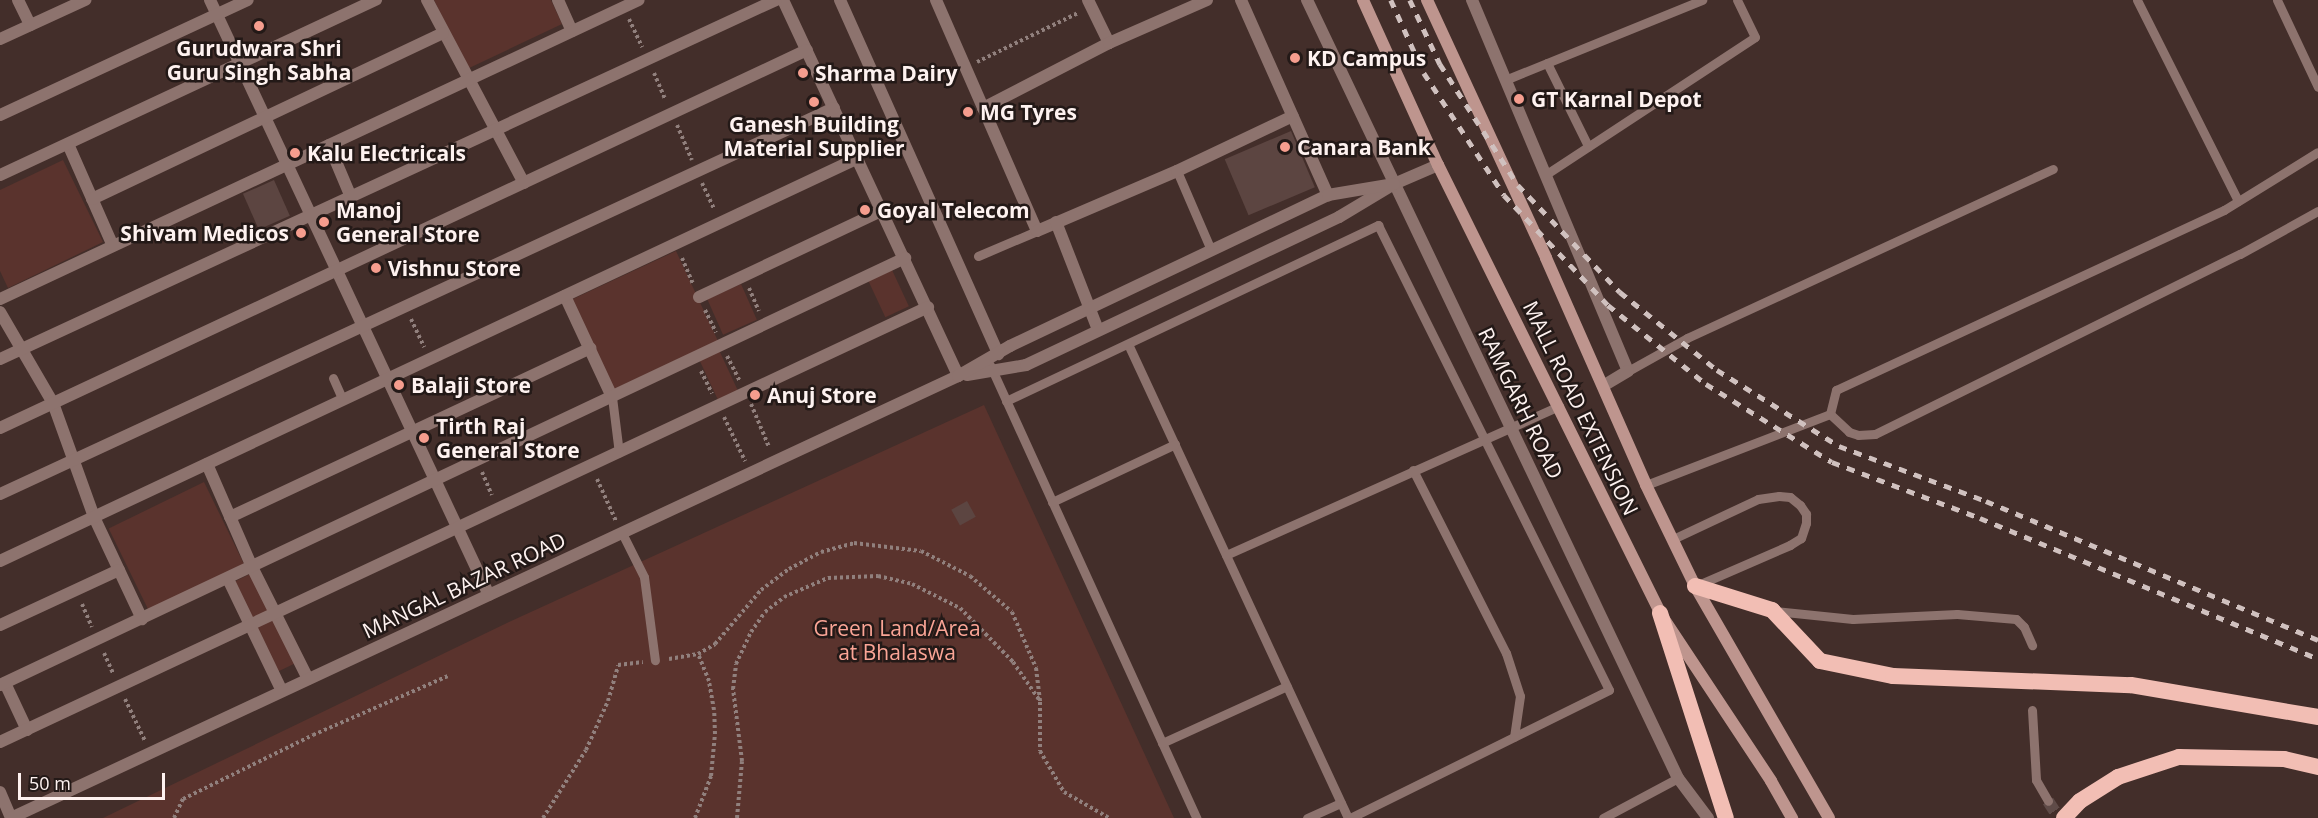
<!DOCTYPE html>
<style>
body{margin:0}
#map{position:relative;width:2318px;height:818px;overflow:hidden;background:#432e2a;font-family:"Open Sans",sans-serif}
div>[style]{position:absolute}
[style*='--x']{left:calc(var(--x)*1px);top:calc(var(--y)*1px);width:calc(var(--w)*1px);rotate:calc(var(--a)*1deg)}
.green>*{inset:0;background:#5a332d;transform-origin:0 0}
.building>*{inset:0;background:#5c4541;transform-origin:0 0}
.minor-tunnel>*{height:12px;margin-top:-6px;transform-origin:0;background:repeating-linear-gradient(90deg,#5f4b48 0 12px,transparent 0 18px)}
.path>*{height:4px;margin-top:-2px;transform-origin:0;background:repeating-linear-gradient(90deg,#91807d 0 3px,transparent 0 6px)}
.service>*{height:9px;margin:-4.5px;padding:0 4.5px;transform-origin:4.5px;border-radius:4.5px;background:#8d736e}
.minor>*{height:12px;margin:-6px;padding:0 6px;transform-origin:6px;border-radius:6px;background:#8d736e}
.tertiary>*{height:12px;margin:-6px;padding:0 6px;transform-origin:6px;border-radius:6px;background:#8d736e}
.secondary>*{height:12px;margin:-6px;padding:0 6px;transform-origin:6px;border-radius:6px;background:#be958e}
.trunk>*{height:16px;margin:-8px;padding:0 8px;transform-origin:8px;border-radius:8px;background:#f2beb4}
.rail>*{height:4.5px;margin-top:-2.25px;transform-origin:0;background:repeating-linear-gradient(90deg,#d0c1bf 0 8px,transparent 0 16px)}
.dots>*{width:16px;height:16px;translate:-50% -50%;box-sizing:border-box;border:3px solid #231917;border-radius:50%}
span{translate:-50% -50%;white-space:nowrap;text-align:center;line-height:1.15;-webkit-text-stroke:5px #231917;paint-order:stroke}
.poi-label{font-size:21px;color:#fef2f0;font-weight:700}
.left{translate:0 -50%;text-align:left}
.right{translate:-100% -50%;text-align:right}
.street-label{font-size:21px;color:#fef2f0}
.park-label{font-size:21px;color:#fba596}
.scale{position:absolute;left:18px;top:773px;width:147px;height:27px;box-sizing:border-box;border:3px solid #fef2f0;border-top:0;padding-left:8px;font-size:18px;line-height:21px;white-space:nowrap;color:#fef2f0;-webkit-text-stroke:4px #231917;paint-order:stroke}
</style>
<div id="map">
<div class="green">
<div style="clip-path:polygon(434px 0,551px 0,562px 24px,467px 69px)"></div>
<div style="clip-path:polygon(63px 160px,103px 242px,8px 288px,0 271px,0 190px)"></div>
<div style="left:676px;top:251px;width:99px;height:115px;rotate:65deg"></div>
<div style="left:892px;top:270px;width:40px;height:26px;rotate:65deg"></div>
<div style="left:741px;top:284px;width:39px;height:37px;rotate:66deg"></div>
<div style="left:719px;top:350px;width:44px;height:22px;rotate:65deg"></div>
<div style="clip-path:polygon(984px 405px,1174px 818px,103px 818px,509px 622px)"></div>
<div style="left:204px;top:482px;width:92px;height:106px;rotate:64deg"></div>
<div style="left:252px;top:573px;width:100px;height:21px;rotate:64deg"></div>
</div>
<div class="building">
<div style="left:1291px;top:131px;width:61px;height:72px;rotate:67deg"></div>
<div style="left:274px;top:180px;width:39px;height:34px;rotate:66deg"></div>
<div style="left:967px;top:501px;width:18px;height:18px;rotate:61deg"></div>
</div>
<div class="minor-tunnel">
<div style="--x:2048;--y:801;--w:20;--a:57"></div>
</div>
<div class="path">
<div style="--x:629;--y:19;--w:31;--a:65"></div>
<div style="--x:977;--y:62;--w:112;--a:-25.9"></div>
<div style="--x:654;--y:73;--w:28;--a:67"></div>
<div style="--x:677;--y:125;--w:38;--a:67"></div>
<div style="--x:702;--y:183;--w:29;--a:65"></div>
<div style="--x:682;--y:258;--w:28;--a:67"></div>
<div style="--x:749;--y:288;--w:25;--a:67"></div>
<div style="--x:705;--y:310;--w:25;--a:64"></div>
<div style="--x:411;--y:319;--w:31;--a:65"></div>
<div style="--x:727;--y:356;--w:28;--a:63"></div>
<div style="--x:701;--y:371;--w:25;--a:64"></div>
<div style="--x:751;--y:404;--w:47;--a:67.3"></div>
<div style="--x:724;--y:417;--w:49;--a:64.5"></div>
<div style="--x:482;--y:472;--w:25;--a:67"></div>
<div style="--x:597;--y:479;--w:46;--a:65.7"></div>
<div style="--x:82;--y:604;--w:25;--a:67"></div>
<div style="--x:104;--y:653;--w:22;--a:66"></div>
<div style="--x:669;--y:659;--w:29;--a:-10"></div>
<div style="--x:698;--y:654;--w:20;--a:-30"></div>
<div style="--x:715;--y:644;--w:71;--a:-49.6"></div>
<div style="--x:761;--y:590;--w:35;--a:-37"></div>
<div style="--x:789;--y:569;--w:36;--a:-28"></div>
<div style="--x:821;--y:552;--w:34;--a:-15"></div>
<div style="--x:854;--y:543;--w:67;--a:6.8"></div>
<div style="--x:921;--y:551;--w:55;--a:27"></div>
<div style="--x:970;--y:576;--w:55;--a:40.6"></div>
<div style="--x:1012;--y:612;--w:61;--a:66.8"></div>
<div style="--x:1036;--y:668;--w:34;--a:83"></div>
<div style="--x:1040;--y:702;--w:49;--a:90"></div>
<div style="--x:1040;--y:751;--w:48;--a:59.7"></div>
<div style="--x:1064;--y:792;--w:52;--a:30"></div>
<div style="--x:125;--y:699;--w:47;--a:64.5"></div>
<div style="--x:174;--y:818;--w:21;--a:-65"></div>
<div style="--x:183;--y:799;--w:145;--a:-26.2"></div>
<div style="--x:313;--y:735;--w:147;--a:-23.6"></div>
<div style="--x:543;--y:818;--w:80;--a:-57.7"></div>
<div style="--x:586;--y:750;--w:54;--a:-65.8"></div>
<div style="--x:608;--y:701;--w:37;--a:-74"></div>
<div style="--x:618;--y:665;--w:25;--a:-7"></div>
<div style="--x:695;--y:818;--w:45;--a:-69.1"></div>
<div style="--x:711;--y:776;--w:42;--a:-84.6"></div>
<div style="--x:715;--y:734;--w:24;--a:-92"></div>
<div style="--x:714;--y:710;--w:29;--a:-100"></div>
<div style="--x:709;--y:681;--w:29;--a:-112"></div>
<div style="--x:737;--y:818;--w:57;--a:-85"></div>
<div style="--x:742;--y:761;--w:73;--a:-97.1"></div>
<div style="--x:733;--y:689;--w:25;--a:-83"></div>
<div style="--x:736;--y:664;--w:35;--a:-65"></div>
<div style="--x:751;--y:632;--w:24;--a:-55"></div>
<div style="--x:765;--y:612;--w:24;--a:-38"></div>
<div style="--x:784;--y:597;--w:48;--a:-23.4"></div>
<div style="--x:828;--y:578;--w:50;--a:-2.3"></div>
<div style="--x:878;--y:576;--w:35;--a:13"></div>
<div style="--x:912;--y:584;--w:54;--a:26.6"></div>
<div style="--x:960;--y:608;--w:76;--a:45.5"></div>
<div style="--x:1013;--y:662;--w:47;--a:55.3"></div>
</div>
<div class="service">
<div style="--x:2137;--y:0;--w:225;--a:63.3"></div>
<div style="--x:2277;--y:0;--w:96;--a:64.8"></div>
<div style="--x:1547;--y:63;--w:93;--a:63.7"></div>
<div style="--x:1505;--y:80;--w:213;--a:-22.1"></div>
<div style="--x:1177;--y:171;--w:86;--a:66.7"></div>
<div style="--x:1545;--y:175;--w:251;--a:-33.3"></div>
<div style="--x:1755;--y:37;--w:41;--a:-115.9"></div>
<div style="--x:978;--y:256;--w:64;--a:-23"></div>
<div style="--x:1128;--y:344;--w:523;--a:65.1"></div>
<div style="--x:990;--y:365;--w:498;--a:65.5"></div>
<div style="--x:1628;--y:371;--w:68;--a:-29.2"></div>
<div style="--x:1687;--y:338;--w:403;--a:-24.8"></div>
<div style="--x:333;--y:378;--w:24;--a:66"></div>
<div style="--x:612;--y:397;--w:56;--a:82.9"></div>
<div style="--x:1006;--y:401;--w:412;--a:-25.3"></div>
<div style="--x:1378;--y:225;--w:519;--a:63.58"></div>
<div style="--x:1609;--y:690;--w:289;--a:153.7"></div>
<div style="--x:1830;--y:414;--w:25;--a:-76"></div>
<div style="--x:1836;--y:390;--w:428;--a:-24.9"></div>
<div style="--x:2224;--y:210;--w:110;--a:-31.7"></div>
<div style="--x:1830;--y:414;--w:26;--a:43"></div>
<div style="--x:1849;--y:432;--w:9;--a:18"></div>
<div style="--x:1858;--y:435;--w:17;--a:-3"></div>
<div style="--x:1875;--y:434;--w:407;--a:-26.3"></div>
<div style="--x:2240;--y:254;--w:89;--a:-28.9"></div>
<div style="--x:1413;--y:470;--w:205;--a:63.1"></div>
<div style="--x:1506;--y:653;--w:45;--a:72"></div>
<div style="--x:1520;--y:696;--w:41;--a:98.3"></div>
<div style="--x:1646;--y:485;--w:197;--a:-21.1"></div>
<div style="--x:1052;--y:502;--w:136;--a:-25.2"></div>
<div style="--x:622;--y:533;--w:49;--a:63.4"></div>
<div style="--x:644;--y:577;--w:84;--a:82.5"></div>
<div style="--x:1673;--y:539;--w:94;--a:-25.2"></div>
<div style="--x:1758;--y:499;--w:21;--a:-8"></div>
<div style="--x:1779;--y:496;--w:11;--a:5"></div>
<div style="--x:1790;--y:497;--w:13;--a:39"></div>
<div style="--x:1800;--y:505;--w:11;--a:56"></div>
<div style="--x:1806;--y:514;--w:9;--a:90"></div>
<div style="--x:1806;--y:523;--w:16;--a:108"></div>
<div style="--x:1801;--y:538;--w:13;--a:148"></div>
<div style="--x:1790;--y:545;--w:100;--a:156.5"></div>
<div style="--x:1226;--y:555;--w:365;--a:-24.1"></div>
<div style="--x:1775;--y:611;--w:78;--a:5.9"></div>
<div style="--x:1853;--y:619;--w:104;--a:-2.8"></div>
<div style="--x:1957;--y:614;--w:59;--a:4.8"></div>
<div style="--x:2016;--y:619;--w:11;--a:45"></div>
<div style="--x:2024;--y:627;--w:20;--a:66"></div>
<div style="--x:2032;--y:710;--w:70;--a:86.7"></div>
<div style="--x:2036;--y:780;--w:24;--a:60"></div>
<div style="--x:1162;--y:743;--w:137;--a:-24.5"></div>
<div style="--x:1307;--y:818;--w:37;--a:-24"></div>
<div style="--x:1603;--y:818;--w:85;--a:-28.1"></div>
</div>
<div class="minor">
<div style="--x:18;--y:0;--w:28;--a:64"></div>
<div style="--x:210;--y:0;--w:657;--a:64.88"></div>
<div style="--x:427;--y:0;--w:207;--a:62.1"></div>
<div style="--x:558;--y:0;--w:34;--a:66"></div>
<div style="--x:783;--y:0;--w:415;--a:65"></div>
<div style="--x:840;--y:0;--w:388;--a:65.9"></div>
<div style="--x:936;--y:0;--w:252;--a:66.4"></div>
<div style="--x:1037;--y:231;--w:152;--a:-23.2"></div>
<div style="--x:1177;--y:171;--w:128;--a:-25.4"></div>
<div style="--x:1088;--y:0;--w:48;--a:64"></div>
<div style="--x:1241;--y:0;--w:214;--a:66"></div>
<div style="--x:1307;--y:0;--w:862;--a:64.51"></div>
<div style="--x:1678;--y:778;--w:50;--a:53.1"></div>
<div style="--x:1472;--y:0;--w:402;--a:67.2"></div>
<div style="--x:1628;--y:371;--w:29;--a:149"></div>
<div style="--x:0;--y:39;--w:94;--a:-24.6"></div>
<div style="--x:983;--y:108;--w:142;--a:-27.3"></div>
<div style="--x:1109;--y:43;--w:107;--a:-23.7"></div>
<div style="--x:0;--y:115;--w:273;--a:-24.9"></div>
<div style="--x:68;--y:144;--w:111;--a:66.2"></div>
<div style="--x:329;--y:145;--w:56;--a:67.1"></div>
<div style="--x:0;--y:175;--w:415;--a:-25"></div>
<div style="--x:92;--y:199;--w:388;--a:-25.3"></div>
<div style="--x:1056;--y:222;--w:116;--a:68.7"></div>
<div style="--x:565;--y:296;--w:111;--a:65"></div>
<div style="--x:699;--y:297;--w:204;--a:-25.3"></div>
<div style="--x:0;--y:299;--w:705;--a:-25.08"></div>
<div style="--x:0;--y:312;--w:105;--a:59.8"></div>
<div style="--x:53;--y:403;--w:121;--a:70.2"></div>
<div style="--x:94;--y:517;--w:113;--a:64.8"></div>
<div style="--x:0;--y:359;--w:855;--a:-24.83"></div>
<div style="--x:0;--y:428;--w:891;--a:-25.1"></div>
<div style="--x:207;--y:464;--w:112;--a:66.4"></div>
<div style="--x:252;--y:567;--w:125;--a:63.4"></div>
<div style="--x:0;--y:494;--w:919;--a:-24.84"></div>
<div style="--x:230;--y:517;--w:398;--a:-25.1"></div>
<div style="--x:0;--y:561;--w:948;--a:-25.16"></div>
<div style="--x:228;--y:579;--w:124;--a:64.3"></div>
<div style="--x:0;--y:625;--w:131;--a:-24.8"></div>
<div style="--x:5;--y:683;--w:52;--a:64.9"></div>
<div style="--x:0;--y:685;--w:1001;--a:-25.26"></div>
<div style="--x:0;--y:742;--w:1025;--a:-25.11"></div>
</div>
<div class="tertiary">
<div style="--x:967;--y:375;--w:60;--a:-9.6"></div>
<div style="--x:1026;--y:365;--w:346;--a:-25.3"></div>
<div style="--x:1339;--y:217;--w:64;--a:-31"></div>
<div style="--x:1394;--y:184;--w:48;--a:-23.4"></div>
<div style="--x:0;--y:792;--w:28;--a:67"></div>
<div style="--x:11;--y:818;--w:1045;--a:-25.02"></div>
<div style="--x:958;--y:376;--w:60;--a:-30"></div>
<div style="--x:1010;--y:346;--w:352;--a:-25.4"></div>
<div style="--x:1328;--y:195;--w:67;--a:-9.5"></div>
</div>
<div class="secondary">
<div style="--x:1363;--y:0;--w:181;--a:65.6"></div>
<div style="--x:1438;--y:165;--w:500;--a:63.6"></div>
<div style="--x:1660;--y:613;--w:201;--a:56.5"></div>
<div style="--x:1771;--y:781;--w:43;--a:60.4"></div>
<div style="--x:1427;--y:0;--w:284;--a:65.2"></div>
<div style="--x:1546;--y:258;--w:248;--a:66.2"></div>
<div style="--x:1646;--y:485;--w:112;--a:64.1"></div>
<div style="--x:1695;--y:586;--w:268;--a:60"></div>
</div>
<div class="trunk">
<div style="--x:1695;--y:586;--w:81;--a:17.3"></div>
<div style="--x:1772;--y:610;--w:70;--a:46.7"></div>
<div style="--x:1820;--y:661;--w:75;--a:11.6"></div>
<div style="--x:1893;--y:676;--w:238;--a:2.2"></div>
<div style="--x:2131;--y:685;--w:190;--a:9.7"></div>
<div style="--x:1660;--y:613;--w:215;--a:72.2"></div>
<div style="--x:2064;--y:818;--w:23;--a:-47"></div>
<div style="--x:2080;--y:801;--w:45;--a:-32.3"></div>
<div style="--x:2118;--y:777;--w:64;--a:-18.2"></div>
<div style="--x:2179;--y:757;--w:105;--a:1.1"></div>
<div style="--x:2284;--y:759;--w:35;--a:13"></div>
</div>
<div class="rail">
<div style="--x:1391;--y:0;--w:80;--a:65.7"></div>
<div style="--x:1424;--y:73;--w:146;--a:56.7"></div>
<div style="--x:1504;--y:195;--w:151;--a:46.6"></div>
<div style="--x:1608;--y:305;--w:126;--a:38.9"></div>
<div style="--x:1706;--y:384;--w:148;--a:31.8"></div>
<div style="--x:1832;--y:462;--w:158;--a:20.7"></div>
<div style="--x:1980;--y:518;--w:366;--a:22.6"></div>
<div style="--x:1410;--y:0;--w:71;--a:64.9"></div>
<div style="--x:1440;--y:64;--w:144;--a:57.2"></div>
<div style="--x:1518;--y:185;--w:148;--a:46.4"></div>
<div style="--x:1620;--y:292;--w:124;--a:38.8"></div>
<div style="--x:1717;--y:370;--w:144;--a:31.9"></div>
<div style="--x:1839;--y:446;--w:157;--a:20.5"></div>
<div style="--x:1986;--y:501;--w:360;--a:22.7"></div>
</div>
<div class="dots">
<div style="left:259px;top:26px;background:#f59d8e"></div>
<div style="left:1295px;top:58px;background:#f59d8e"></div>
<div style="left:803px;top:73px;background:#f59d8e"></div>
<div style="left:1519px;top:99px;background:#f59d8e"></div>
<div style="left:814px;top:102px;background:#f59d8e"></div>
<div style="left:968px;top:112px;background:#f59d8e"></div>
<div style="left:1285px;top:147px;background:#f59d8e"></div>
<div style="left:295px;top:153px;background:#f59d8e"></div>
<div style="left:865px;top:210px;background:#f59d8e"></div>
<div style="left:324px;top:222px;background:#f59d8e"></div>
<div style="left:301px;top:233px;background:#f59d8e"></div>
<div style="left:376px;top:268px;background:#f59d8e"></div>
<div style="left:399px;top:385px;background:#f59d8e"></div>
<div style="left:755px;top:395px;background:#f59d8e"></div>
<div style="left:424px;top:438px;background:#f59d8e"></div>
</div>
<div class="poi-label">
<span style="left:259px;top:60px">Gurudwara Shri<br>Guru Singh Sabha</span>
<span class="left" style="left:1307px;top:58px">KD Campus</span>
<span class="left" style="left:815px;top:73px">Sharma Dairy</span>
<span class="left" style="left:1531px;top:99px">GT Karnal Depot</span>
<span class="left" style="left:980px;top:112px">MG Tyres</span>
<span style="left:814px;top:136px">Ganesh Building<br>Material Supplier</span>
<span class="left" style="left:1297px;top:147px">Canara Bank</span>
<span class="left" style="left:307px;top:153px">Kalu Electricals</span>
<span class="left" style="left:336px;top:222px">Manoj<br>General Store</span>
<span class="left" style="left:877px;top:210px">Goyal Telecom</span>
<span class="right" style="left:289px;top:233px">Shivam Medicos</span>
<span class="left" style="left:388px;top:268px">Vishnu Store</span>
<span class="left" style="left:411px;top:385px">Balaji Store</span>
<span class="left" style="left:767px;top:395px">Anuj Store</span>
<span class="left" style="left:436px;top:438px">Tirth Raj<br>General Store</span>
</div>
<div class="street-label">
<span style="left:1521px;top:403px;rotate:64deg">RAMGARH ROAD</span>
<span style="left:1581px;top:408px;rotate:64deg">MALL ROAD EXTENSION</span>
<span style="left:464px;top:585px;rotate:-25deg">MANGAL BAZAR ROAD</span>
</div>
<div class="park-label">
<span style="left:897px;top:640px">Green Land/Area<br>at Bhalaswa</span>
</div>
<div class="scale">50 m</div>
</div>
